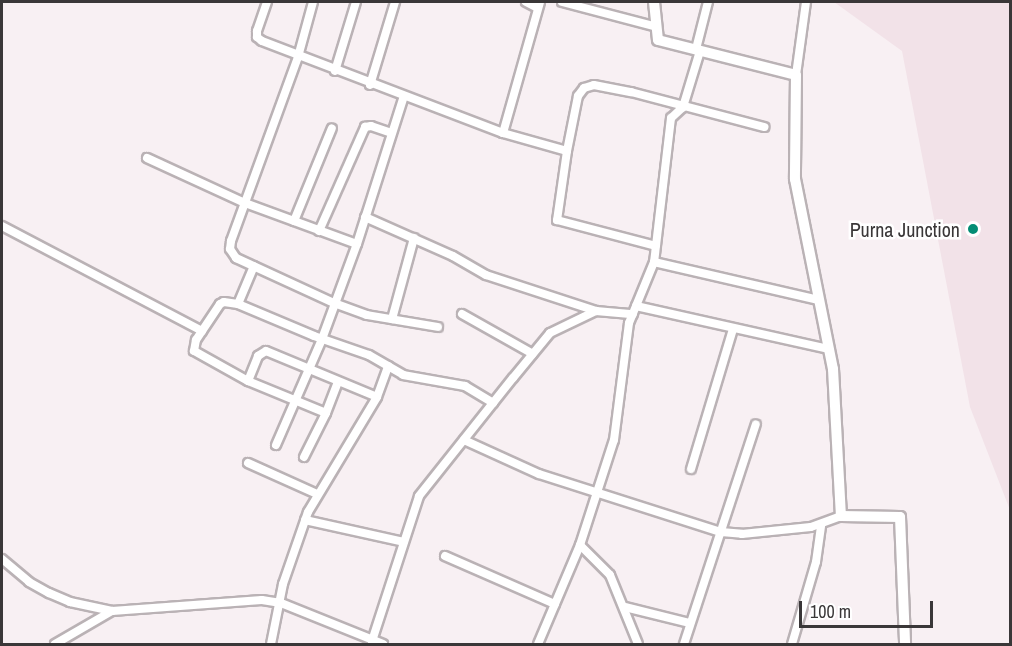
<!DOCTYPE html>
<style>
body{margin:0}
#map{position:relative;width:1012px;height:646px;overflow:hidden;background:#f8f0f3;font-family:"Archivo Narrow",sans-serif}
div>[style]{position:absolute}
[style*='--x']{left:calc(var(--x)*1px);top:calc(var(--y)*1px);width:calc(var(--w)*1px);rotate:calc(var(--a)*1deg)}
.built>*{inset:0;background:#f2e2e8}
.roads{filter:drop-shadow(2px 0 #bab2b5) drop-shadow(-2px 0 #bab2b5) drop-shadow(0 2px #bab2b5) drop-shadow(0 -2px #bab2b5)}
.minor>*{height:8px;margin:-4px;padding:0 4px;transform-origin:4px;border-radius:4px;background:#fff}
.secondary>*{height:10px;margin:-5px;padding:0 5px;transform-origin:5px;border-radius:5px;background:#fff}
.dots>*{width:16px;height:16px;translate:-50% -50%;box-sizing:border-box;border:3px solid #fff;border-radius:50%}
span{translate:-50% -50%;white-space:nowrap;text-align:center;line-height:1.15;-webkit-text-stroke:5px #fff;paint-order:stroke}
.poi-label{font-size:20px;color:#3a3738}
.right{translate:-100% -50%;text-align:right}
.frame{position:absolute;inset:0;border:3px solid #3a3738;pointer-events:none}
.scale{position:absolute;left:799px;top:601px;width:134px;height:27px;box-sizing:border-box;border:3px solid #3a3738;border-top:0;padding-left:8px;font-size:18px;line-height:21px;white-space:nowrap;color:#3a3738;-webkit-text-stroke:4px #fff;paint-order:stroke}
</style>
<div id="map">
<div class="built">
<div style="clip-path:polygon(834px 2px,1010px 2px,1010px 510px,970px 407px,902px 51px)"></div>
</div>
<div class="roads">
<div class="minor">
<div style="--x:267;--y:2;--w:31;--a:109"></div>
<div style="--x:257;--y:31;--w:6;--a:90"></div>
<div style="--x:257;--y:37;--w:6;--a:39"></div>
<div style="--x:262;--y:41;--w:258;--a:20.9"></div>
<div style="--x:503;--y:133;--w:136;--a:-74.2"></div>
<div style="--x:313;--y:2;--w:57;--a:105.3"></div>
<div style="--x:298;--y:57;--w:196;--a:110"></div>
<div style="--x:231;--y:241;--w:8;--a:97"></div>
<div style="--x:230;--y:249;--w:11;--a:56"></div>
<div style="--x:236;--y:258;--w:108;--a:24.7"></div>
<div style="--x:334;--y:303;--w:35;--a:20"></div>
<div style="--x:367;--y:315;--w:72;--a:9.6"></div>
<div style="--x:526;--y:2;--w:13;--a:27"></div>
<div style="--x:562;--y:2;--w:98;--a:14.7"></div>
<div style="--x:696;--y:49;--w:49;--a:-75.7"></div>
<div style="--x:700;--y:51;--w:59;--a:106.9"></div>
<div style="--x:683;--y:107;--w:16;--a:137"></div>
<div style="--x:671;--y:118;--w:145;--a:96.7"></div>
<div style="--x:654;--y:262;--w:169;--a:13"></div>
<div style="--x:335;--y:71;--w:72;--a:-73.1"></div>
<div style="--x:796;--y:75;--w:74;--a:-82.2"></div>
<div style="--x:370;--y:85;--w:87;--a:-73.2"></div>
<div style="--x:503;--y:133;--w:66;--a:15.7"></div>
<div style="--x:567;--y:151;--w:70;--a:98.2"></div>
<div style="--x:557;--y:220;--w:102;--a:14.7"></div>
<div style="--x:567;--y:151;--w:56;--a:-78.7"></div>
<div style="--x:578;--y:96;--w:10;--a:-53"></div>
<div style="--x:584;--y:88;--w:10;--a:-17"></div>
<div style="--x:594;--y:85;--w:38;--a:11"></div>
<div style="--x:631;--y:92;--w:138;--a:14.7"></div>
<div style="--x:147;--y:158;--w:108;--a:24.7"></div>
<div style="--x:245;--y:203;--w:119;--a:20.1"></div>
<div style="--x:365;--y:217;--w:96;--a:23.9"></div>
<div style="--x:453;--y:256;--w:38;--a:30"></div>
<div style="--x:486;--y:275;--w:116;--a:18.1"></div>
<div style="--x:294;--y:221;--w:100;--a:-67.8"></div>
<div style="--x:2;--y:226;--w:226;--a:27.7"></div>
<div style="--x:319;--y:231;--w:114;--a:-66.1"></div>
<div style="--x:365;--y:127;--w:6;--a:-9"></div>
<div style="--x:371;--y:126;--w:21;--a:19"></div>
<div style="--x:238;--y:304;--w:41;--a:-67.2"></div>
<div style="--x:636;--y:306;--w:198;--a:12.6"></div>
<div style="--x:462;--y:314;--w:81;--a:29.4"></div>
<div style="--x:392;--y:319;--w:84;--a:-74.8"></div>
<div style="--x:248;--y:381;--w:27;--a:-68"></div>
<div style="--x:258;--y:356;--w:9;--a:-32"></div>
<div style="--x:266;--y:351;--w:120;--a:22.5"></div>
<div style="--x:326;--y:413;--w:84;--a:-157.7"></div>
<div style="--x:248;--y:381;--w:62;--a:-150.9"></div>
<div style="--x:194;--y:351;--w:11;--a:-80"></div>
<div style="--x:196;--y:340;--w:43;--a:-56.3"></div>
<div style="--x:220;--y:304;--w:4;--a:-27"></div>
<div style="--x:224;--y:302;--w:14;--a:8"></div>
<div style="--x:238;--y:304;--w:82;--a:22.8"></div>
<div style="--x:314;--y:336;--w:58;--a:19.1"></div>
<div style="--x:369;--y:355;--w:39;--a:30"></div>
<div style="--x:403;--y:375;--w:63;--a:10.1"></div>
<div style="--x:465;--y:386;--w:33;--a:31"></div>
<div style="--x:464;--y:440;--w:82;--a:24.4"></div>
<div style="--x:539;--y:474;--w:191;--a:17.7"></div>
<div style="--x:721;--y:532;--w:21;--a:5"></div>
<div style="--x:742;--y:534;--w:69;--a:-5.8"></div>
<div style="--x:811;--y:527;--w:32;--a:-20"></div>
<div style="--x:276;--y:445;--w:116;--a:-66.5"></div>
<div style="--x:322;--y:339;--w:101;--a:-69.8"></div>
<div style="--x:357;--y:244;--w:155;--a:-72.4"></div>
<div style="--x:304;--y:457;--w:49;--a:-63.4"></div>
<div style="--x:326;--y:413;--w:33;--a:-69"></div>
<div style="--x:248;--y:463;--w:76;--a:24.2"></div>
<div style="--x:691;--y:469;--w:146;--a:-73.3"></div>
<div style="--x:305;--y:520;--w:101;--a:12.5"></div>
<div style="--x:580;--y:545;--w:42;--a:45"></div>
<div style="--x:610;--y:575;--w:74;--a:67.9"></div>
<div style="--x:445;--y:556;--w:120;--a:23.6"></div>
<div style="--x:2;--y:559;--w:35;--a:40"></div>
<div style="--x:29;--y:582;--w:23;--a:29"></div>
<div style="--x:49;--y:593;--w:23;--a:23"></div>
<div style="--x:70;--y:602;--w:43;--a:12.1"></div>
<div style="--x:625;--y:607;--w:66;--a:14"></div>
<div style="--x:372;--y:641;--w:152;--a:-72"></div>
<div style="--x:419;--y:496;--w:151;--a:-51.5"></div>
<div style="--x:513;--y:378;--w:58;--a:-50.6"></div>
<div style="--x:550;--y:333;--w:51;--a:-25.6"></div>
<div style="--x:596;--y:311;--w:37;--a:5"></div>
<div style="--x:55;--y:644;--w:66;--a:-30.1"></div>
<div style="--x:112;--y:611;--w:150;--a:-4.2"></div>
<div style="--x:262;--y:600;--w:19;--a:9"></div>
<div style="--x:281;--y:603;--w:110;--a:21.9"></div>
<div style="--x:271;--y:644;--w:61;--a:-78.7"></div>
<div style="--x:283;--y:584;--w:76;--a:-70.9"></div>
<div style="--x:308;--y:512;--w:134;--a:-59"></div>
<div style="--x:377;--y:397;--w:33;--a:-70"></div>
<div style="--x:538;--y:644;--w:108;--a:-67"></div>
<div style="--x:580;--y:545;--w:110;--a:-72.1"></div>
<div style="--x:614;--y:440;--w:118;--a:-82.7"></div>
<div style="--x:629;--y:323;--w:66;--a:-67.7"></div>
<div style="--x:684;--y:644;--w:231;--a:-71.9"></div>
<div style="--x:792;--y:644;--w:85;--a:-73.7"></div>
<div style="--x:816;--y:562;--w:37;--a:-82"></div>
</div>
<div class="secondary">
<div style="--x:654;--y:2;--w:38;--a:84"></div>
<div style="--x:658;--y:40;--w:142;--a:14.2"></div>
<div style="--x:796;--y:75;--w:104;--a:90.6"></div>
<div style="--x:795;--y:179;--w:194;--a:78.7"></div>
<div style="--x:833;--y:369;--w:147;--a:86.9"></div>
<div style="--x:841;--y:516;--w:59;--a:1"></div>
<div style="--x:900;--y:517;--w:127;--a:87.7"></div>
</div>
</div>
<div class="dots">
<div style="left:973px;top:229px;background:#038c74"></div>
</div>
<div class="poi-label">
<span class="right" style="left:960px;top:229px">Purna Junction</span>
</div>
<div class="frame"></div>
<div class="scale">100 m</div>
</div>
